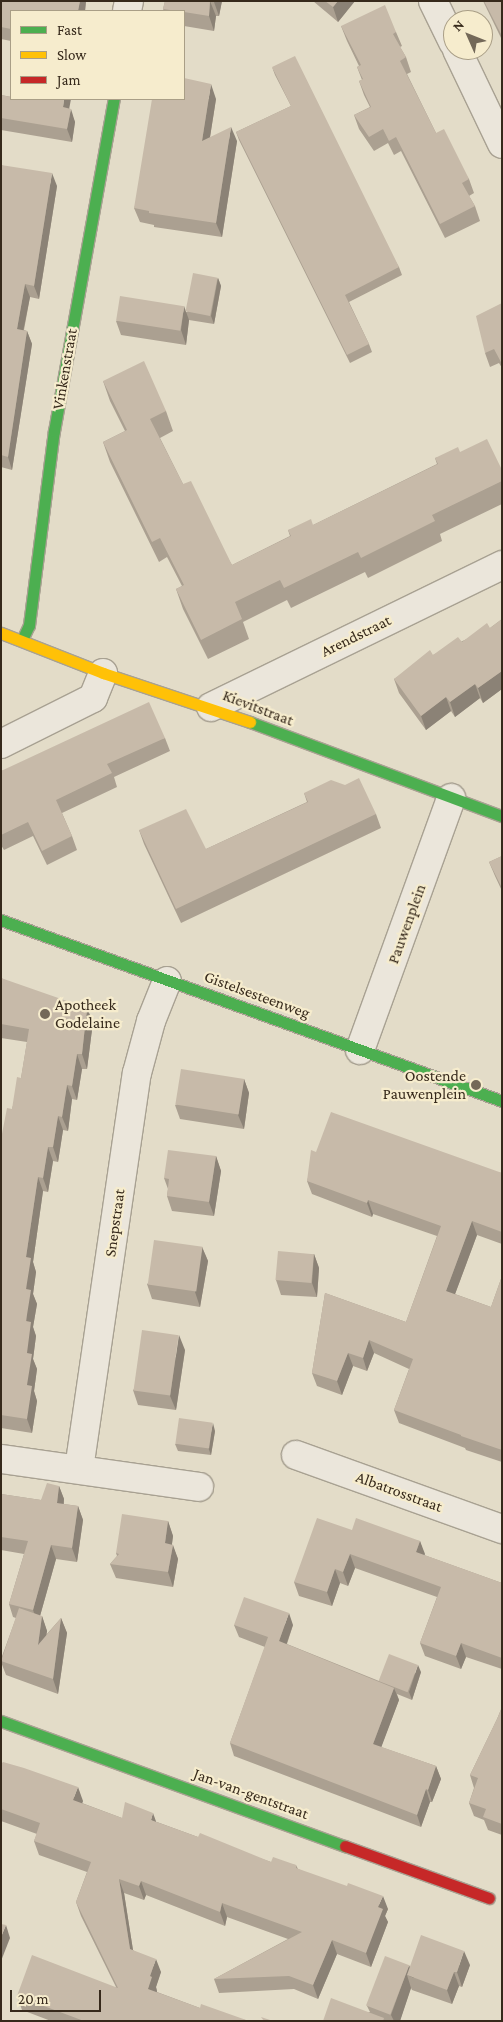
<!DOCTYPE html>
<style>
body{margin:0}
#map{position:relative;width:503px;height:2022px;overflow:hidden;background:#e3dcc8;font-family:"Crimson Pro",serif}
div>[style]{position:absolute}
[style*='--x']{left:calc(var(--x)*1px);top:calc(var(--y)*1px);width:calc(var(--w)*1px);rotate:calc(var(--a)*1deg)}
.roads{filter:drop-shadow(1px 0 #a8a192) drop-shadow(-1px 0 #a8a192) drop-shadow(0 1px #a8a192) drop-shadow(0 -1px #a8a192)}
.street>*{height:28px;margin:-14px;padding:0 14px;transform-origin:14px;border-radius:14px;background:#ebe6db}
.fast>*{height:11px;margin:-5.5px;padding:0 5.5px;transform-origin:5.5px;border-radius:5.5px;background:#4caf50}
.slow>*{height:11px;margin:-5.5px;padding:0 5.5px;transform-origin:5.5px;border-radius:5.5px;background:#ffc107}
.jam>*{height:11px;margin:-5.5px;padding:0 5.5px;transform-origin:5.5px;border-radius:5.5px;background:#c62828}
.wall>*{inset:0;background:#aba091}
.shaded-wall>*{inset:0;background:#8b8276}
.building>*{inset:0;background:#c7baa9;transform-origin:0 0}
.dots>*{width:14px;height:14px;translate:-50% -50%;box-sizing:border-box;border:2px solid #f6eccd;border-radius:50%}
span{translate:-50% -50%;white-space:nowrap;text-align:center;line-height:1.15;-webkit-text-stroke:4.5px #f6eccd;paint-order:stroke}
.street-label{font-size:16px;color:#36291b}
.poi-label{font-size:16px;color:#36291b}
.left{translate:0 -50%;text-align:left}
.right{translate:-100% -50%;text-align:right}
.frame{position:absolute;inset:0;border:2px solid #36291b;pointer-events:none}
.legend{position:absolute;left:10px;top:10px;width:175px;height:90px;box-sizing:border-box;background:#f6eccd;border:1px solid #a99e86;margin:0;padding:6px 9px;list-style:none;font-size:15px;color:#36291b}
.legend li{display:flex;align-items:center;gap:10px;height:25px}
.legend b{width:25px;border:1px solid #a99e86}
.north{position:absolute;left:443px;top:10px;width:50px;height:50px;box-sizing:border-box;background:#f6eccd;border:1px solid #a99e86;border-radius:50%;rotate:314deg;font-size:14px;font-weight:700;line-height:20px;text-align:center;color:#36291b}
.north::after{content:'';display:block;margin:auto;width:18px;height:22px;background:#736858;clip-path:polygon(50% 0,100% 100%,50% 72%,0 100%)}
.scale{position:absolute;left:10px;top:1990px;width:91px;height:22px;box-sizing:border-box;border:2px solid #36291b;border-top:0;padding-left:6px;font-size:15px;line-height:18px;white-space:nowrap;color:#36291b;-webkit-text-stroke:4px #f6eccd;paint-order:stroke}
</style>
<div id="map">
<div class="roads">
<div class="street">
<div style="--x:433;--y:1;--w:46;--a:64"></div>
<div style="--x:127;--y:11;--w:10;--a:-79"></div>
<div style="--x:457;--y:50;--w:104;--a:64.4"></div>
<div style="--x:211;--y:707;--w:324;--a:-26"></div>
<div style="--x:1;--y:744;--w:103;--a:-26.6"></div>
<div style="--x:93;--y:698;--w:27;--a:-68"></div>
<div style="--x:360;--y:1050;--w:268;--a:-70.1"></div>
<div style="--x:296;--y:1455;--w:219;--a:19.8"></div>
<div style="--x:1;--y:1459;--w:200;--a:8"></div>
<div style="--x:79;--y:1469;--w:400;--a:-81.7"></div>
<div style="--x:137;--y:1073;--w:54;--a:-74.9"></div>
<div style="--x:151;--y:1021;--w:43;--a:-68.2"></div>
</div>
<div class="fast">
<div style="--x:22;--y:640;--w:17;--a:-65"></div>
<div style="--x:29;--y:625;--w:196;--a:-82.7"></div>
<div style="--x:54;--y:431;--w:337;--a:-79.8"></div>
<div style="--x:250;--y:722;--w:269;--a:20.5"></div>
<div style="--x:1;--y:920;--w:533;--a:19.86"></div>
<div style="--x:1;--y:1721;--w:366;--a:20"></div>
</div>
<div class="slow">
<div style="--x:1;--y:633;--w:110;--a:21.4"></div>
<div style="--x:103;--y:673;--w:155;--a:18.4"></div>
</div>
<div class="jam">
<div style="--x:345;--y:1846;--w:153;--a:19.9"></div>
</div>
</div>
<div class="wall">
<div style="clip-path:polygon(1px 1px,86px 1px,85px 11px,11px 11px,11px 41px,1px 39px)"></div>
<div style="clip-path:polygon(165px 1px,222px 1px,219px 16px,216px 16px,214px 31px,184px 26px,184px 11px,164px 11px,163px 9px)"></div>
<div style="clip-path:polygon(313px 1px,355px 1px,338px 22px)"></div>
<div style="clip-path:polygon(483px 1px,502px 1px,502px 40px)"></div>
<div style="clip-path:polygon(341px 26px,396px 32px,402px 46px,400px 47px,406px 57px,411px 72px,407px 74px,436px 133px,469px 179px,474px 193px,469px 196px,475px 206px,480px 221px,445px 238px,401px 151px,394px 155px,388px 143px,374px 151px,359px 129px,354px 115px,370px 107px,364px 95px,359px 81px,362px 80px,357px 67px,359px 66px,347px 41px)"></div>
<div style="clip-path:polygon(272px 67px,399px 267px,402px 275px,349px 302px,369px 344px,372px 352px,350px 363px,239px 140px,236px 132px,291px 106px,275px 75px)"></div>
<div style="clip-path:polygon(1px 95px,69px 108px,75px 122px,72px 142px,1px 130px)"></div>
<div style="clip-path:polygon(184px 99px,216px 99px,210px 137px,237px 141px,222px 237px,154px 227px,154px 225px,140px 222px,134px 208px)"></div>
<div style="clip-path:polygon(1px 165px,57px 186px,39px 299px,30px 297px,24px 330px,27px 331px,32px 344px,12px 470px,1px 467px)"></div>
<div style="clip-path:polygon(218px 278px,221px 286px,214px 324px,189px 320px,186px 345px,121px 335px,116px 321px,187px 312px)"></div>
<div style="clip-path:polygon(502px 303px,502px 368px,499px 363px,490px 367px,485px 353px)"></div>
<div style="clip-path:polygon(103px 381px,166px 411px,173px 431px,160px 438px,183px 484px,232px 565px,290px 536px,288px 530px,313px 525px,437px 464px,435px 458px,460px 452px,502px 470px,502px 504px,440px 534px,442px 541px,368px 578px,365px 572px,291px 608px,287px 600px,243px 622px,249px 639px,208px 659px,183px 609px,176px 589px,182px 586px,167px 557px,159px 562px,110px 462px,103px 442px,125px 431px,110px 401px)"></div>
<div style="clip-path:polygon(502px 619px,502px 689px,483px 703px,480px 698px,455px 717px,451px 711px,426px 730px,399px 693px,394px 679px,433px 655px,490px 628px)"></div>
<div style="clip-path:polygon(165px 738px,170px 751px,114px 777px,117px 787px,62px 813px,72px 836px,77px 850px,47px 865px,33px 836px,4px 850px,1px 845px,1px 771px)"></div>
<div style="clip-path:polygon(304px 793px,376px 814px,381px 828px,181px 923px,144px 844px,139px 830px,206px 849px,307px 802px)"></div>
<div style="clip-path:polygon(502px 856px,502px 891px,495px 876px,489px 862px)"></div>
<div style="clip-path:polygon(1px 978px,93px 1022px,87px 1069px,82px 1069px,77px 1100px,72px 1099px,68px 1131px,63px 1130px,58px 1162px,53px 1161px,48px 1192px,43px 1191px,33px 1262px,36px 1272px,33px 1294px,37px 1304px,33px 1327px,36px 1336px,33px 1359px,37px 1369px,34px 1391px,37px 1401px,32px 1433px,1px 1428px,1px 1139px,12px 1109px,21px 1078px,27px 1042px,1px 1038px)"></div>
<div style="clip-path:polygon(244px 1079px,249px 1093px,244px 1129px,180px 1119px,175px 1105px)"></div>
<div style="clip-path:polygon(316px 1152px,502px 1173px,502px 1244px,477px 1235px,455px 1294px,491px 1307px,502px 1276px,502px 1462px,466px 1450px,465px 1448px,399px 1423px,394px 1410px,409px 1369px,374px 1353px,367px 1371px,353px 1366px,342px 1395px,317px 1386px,312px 1373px,325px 1293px,406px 1322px,437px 1236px,373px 1214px,372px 1217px,312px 1194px,307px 1181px)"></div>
<div style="clip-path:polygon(216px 1156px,221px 1171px,214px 1216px,172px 1211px,167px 1196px,168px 1189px,164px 1178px)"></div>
<div style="clip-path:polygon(202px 1247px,208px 1261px,200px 1307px,152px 1299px,147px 1284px)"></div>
<div style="clip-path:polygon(314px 1254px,319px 1268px,317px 1297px,281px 1295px,276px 1280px)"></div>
<div style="clip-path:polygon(185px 1350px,176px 1410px,138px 1405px,133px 1390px)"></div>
<div style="clip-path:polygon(215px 1431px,211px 1455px,178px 1451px,175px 1444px)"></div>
<div style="clip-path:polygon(59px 1486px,64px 1499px,64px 1504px,78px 1506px,83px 1520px,77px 1562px,56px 1559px,40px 1616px,42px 1616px,47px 1631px,46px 1635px,61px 1618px,67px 1633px,58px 1694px,6px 1675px,1px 1662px,1px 1659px,16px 1618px,13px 1617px,9px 1604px,24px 1554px,1px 1550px,1px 1494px,41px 1500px)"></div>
<div style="clip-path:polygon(168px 1521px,173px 1536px,172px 1544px,178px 1559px,173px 1587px,116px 1578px,110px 1564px,117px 1556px,116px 1553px)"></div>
<div style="clip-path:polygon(352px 1530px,420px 1541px,424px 1555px,502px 1583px,502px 1669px,466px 1657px,461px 1669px,425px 1656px,420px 1643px,437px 1597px,355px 1568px,348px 1586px,340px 1583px,332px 1606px,299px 1596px,294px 1582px)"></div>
<div style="clip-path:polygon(234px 1625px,293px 1625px,287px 1644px,379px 1681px,421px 1672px,412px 1700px,397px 1694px,399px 1700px,381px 1747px,436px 1766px,441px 1779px,432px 1802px,430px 1802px,421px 1827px,234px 1756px,230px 1743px,265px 1647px,239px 1637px)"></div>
<div style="clip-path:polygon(502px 1707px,502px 1835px,488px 1830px,484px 1820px,474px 1816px,469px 1803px,474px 1788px,470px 1775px,497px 1719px)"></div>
<div style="clip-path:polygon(1px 1764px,83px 1801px,82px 1803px,122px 1818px,157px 1822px,198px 1837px,271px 1862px,296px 1865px,298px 1869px,388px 1909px,385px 1916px,388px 1922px,371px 1967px,337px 1954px,318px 1999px,294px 1989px,219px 1993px,214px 1979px,288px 1939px,227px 1917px,225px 1926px,146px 1895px,144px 1900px,124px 1893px,133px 1950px,161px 1972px,156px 1987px,157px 1992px,200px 2008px,249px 2021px,51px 2021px,22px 2010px,17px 1996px,116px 1987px,81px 1916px,76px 1902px,87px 1872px,39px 1855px,34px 1841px,37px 1834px,1px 1821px)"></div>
<div style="clip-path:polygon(470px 1965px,462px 1987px,459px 1986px,452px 2004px,412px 1990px,411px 1988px,400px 2021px,323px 2021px,370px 2012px,367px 2006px,410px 1966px)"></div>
</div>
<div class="shaded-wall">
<div style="clip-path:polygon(80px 1px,86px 1px,85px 11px,78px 11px)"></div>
<div style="clip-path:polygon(210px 1px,216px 16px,214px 31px,209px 16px)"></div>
<div style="clip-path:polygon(214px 1px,222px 1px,219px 16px,214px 2px)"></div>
<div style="clip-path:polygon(338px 1px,355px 1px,338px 22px,333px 7px)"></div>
<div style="clip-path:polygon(211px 84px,216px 99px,207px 156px,202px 141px)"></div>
<div style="clip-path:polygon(64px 99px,71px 99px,67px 120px,63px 107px)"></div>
<div style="clip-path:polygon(71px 109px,75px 122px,72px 142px,67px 129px)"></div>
<div style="clip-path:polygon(231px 127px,237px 141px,222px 237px,216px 223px)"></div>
<div style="clip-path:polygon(52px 173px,57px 186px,39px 299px,34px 286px)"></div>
<div style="clip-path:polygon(218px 278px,221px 286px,214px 324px,211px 316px)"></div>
<div style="clip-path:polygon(25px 284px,30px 297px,21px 342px,17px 329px)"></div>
<div style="clip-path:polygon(184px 306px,189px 320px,186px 345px,181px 330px)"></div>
<div style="clip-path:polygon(27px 331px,32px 344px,12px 470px,8px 457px)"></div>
<div style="clip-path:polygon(502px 671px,502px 689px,483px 703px,478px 688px)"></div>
<div style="clip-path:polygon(475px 684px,480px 698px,455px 717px,450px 702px)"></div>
<div style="clip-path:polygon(446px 697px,451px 711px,426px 730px,421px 716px)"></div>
<div style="clip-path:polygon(87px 1008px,93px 1022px,87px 1069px,82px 1054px)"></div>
<div style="clip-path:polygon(77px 1054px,82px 1069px,77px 1100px,72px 1086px)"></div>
<div style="clip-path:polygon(244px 1079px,249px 1093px,244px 1129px,238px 1115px)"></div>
<div style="clip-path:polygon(67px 1085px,72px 1099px,68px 1131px,62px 1117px)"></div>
<div style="clip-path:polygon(58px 1116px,63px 1130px,58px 1162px,53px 1147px)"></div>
<div style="clip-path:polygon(48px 1147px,53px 1161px,48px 1192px,43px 1178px)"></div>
<div style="clip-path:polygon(216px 1156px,221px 1171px,214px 1216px,209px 1202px)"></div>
<div style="clip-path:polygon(38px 1177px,43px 1191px,33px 1262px,36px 1272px,33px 1294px,37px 1304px,33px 1327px,36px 1336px,33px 1359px,37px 1369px,34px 1391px,37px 1401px,32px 1433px,27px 1419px,26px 1257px)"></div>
<div style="clip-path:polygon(368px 1200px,373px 1214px,372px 1217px,367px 1203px)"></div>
<div style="clip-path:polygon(472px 1221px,477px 1235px,451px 1305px,446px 1291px)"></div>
<div style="clip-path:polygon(202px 1247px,208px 1261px,200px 1307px,195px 1292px)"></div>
<div style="clip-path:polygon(314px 1254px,319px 1268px,317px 1297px,312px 1283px)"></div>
<div style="clip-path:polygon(179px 1335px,185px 1350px,176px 1410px,170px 1396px)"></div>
<div style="clip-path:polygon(369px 1340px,374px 1353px,367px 1371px,363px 1358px)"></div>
<div style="clip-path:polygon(348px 1353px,353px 1366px,342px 1395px,337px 1381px)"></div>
<div style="clip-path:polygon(213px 1423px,215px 1431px,211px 1455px,208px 1447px)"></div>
<div style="clip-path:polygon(59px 1486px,64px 1499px,62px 1517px,57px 1503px)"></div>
<div style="clip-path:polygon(78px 1506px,83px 1520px,77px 1562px,72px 1548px)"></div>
<div style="clip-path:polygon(168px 1521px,173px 1536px,170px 1558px,165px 1543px)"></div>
<div style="clip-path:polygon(420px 1541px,425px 1554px,421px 1565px,416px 1552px)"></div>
<div style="clip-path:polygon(51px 1545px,56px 1559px,38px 1623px,33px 1610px)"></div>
<div style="clip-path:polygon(173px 1545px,178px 1559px,173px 1587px,168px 1572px)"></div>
<div style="clip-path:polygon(350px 1554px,355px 1568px,348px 1586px,343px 1572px)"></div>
<div style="clip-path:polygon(335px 1569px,340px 1583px,332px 1606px,327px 1592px)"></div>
<div style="clip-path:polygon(289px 1613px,293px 1625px,283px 1654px,279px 1641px)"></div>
<div style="clip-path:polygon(42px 1616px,47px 1631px,43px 1659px,38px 1645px)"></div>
<div style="clip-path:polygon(61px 1618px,67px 1633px,58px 1694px,53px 1679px)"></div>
<div style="clip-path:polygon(461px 1643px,466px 1657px,461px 1669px,456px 1656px)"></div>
<div style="clip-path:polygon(418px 1665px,421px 1672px,412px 1700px,409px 1692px)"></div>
<div style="clip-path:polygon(394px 1688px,399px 1700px,378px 1756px,373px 1744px)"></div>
<div style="clip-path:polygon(436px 1766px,441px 1779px,432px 1802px,428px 1790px)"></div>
<div style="clip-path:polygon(78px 1787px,83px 1801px,78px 1814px,73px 1800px)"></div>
<div style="clip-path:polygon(426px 1789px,430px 1802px,421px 1827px,417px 1815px)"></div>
<div style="clip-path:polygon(153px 1813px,158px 1827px,151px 1820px)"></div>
<div style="clip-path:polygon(119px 1879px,124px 1893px,135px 1963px,130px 1949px)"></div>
<div style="clip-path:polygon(141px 1881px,146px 1895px,144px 1900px,139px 1886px)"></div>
<div style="clip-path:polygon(383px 1896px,388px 1909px,385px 1916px,388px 1922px,371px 1967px,366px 1953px,378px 1907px)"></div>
<div style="clip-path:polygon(222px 1903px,227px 1917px,225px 1926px,220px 1912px)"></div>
<div style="clip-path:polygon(6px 1925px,10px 1938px,1px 1961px,1px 1937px)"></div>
<div style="clip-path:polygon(332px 1940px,337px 1954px,318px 1999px,313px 1985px)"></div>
<div style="clip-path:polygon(464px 1951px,470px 1965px,462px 1987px,457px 1972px)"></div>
<div style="clip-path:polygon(156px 1959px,161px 1972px,156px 1987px,157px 1991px,153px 2002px,148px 1989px,150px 1976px)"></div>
<div style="clip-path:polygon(409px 1965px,414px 1978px,407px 1975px,411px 1988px,400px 2021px,394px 2021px,391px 2015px)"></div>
<div style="clip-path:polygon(454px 1972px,459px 1986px,452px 2004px,447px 1990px)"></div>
</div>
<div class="building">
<div style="clip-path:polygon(1px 1px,80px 1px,78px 11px,11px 11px,11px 29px,1px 27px)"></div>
<div style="clip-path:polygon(165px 1px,210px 1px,209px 16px,184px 12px,184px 11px,177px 11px,163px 9px)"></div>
<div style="clip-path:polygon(325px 1px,338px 1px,333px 7px)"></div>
<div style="clip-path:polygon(484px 1px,502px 1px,502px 36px)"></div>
<div style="clip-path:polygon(385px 5px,396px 32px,393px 34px,406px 57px,400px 61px,436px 133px,444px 129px,469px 179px,462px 183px,475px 206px,440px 224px,396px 137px,389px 141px,383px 129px,369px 137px,354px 115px,371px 107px,359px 81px,363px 79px,357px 67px,361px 65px,341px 26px)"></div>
<div style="clip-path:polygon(295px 56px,399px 267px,345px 295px,369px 344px,347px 355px,236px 132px,291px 106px,272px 67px)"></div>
<div style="clip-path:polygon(184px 78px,211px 84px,202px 141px,231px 127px,216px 223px,149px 213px,149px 211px,134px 208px,152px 99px,184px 99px)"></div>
<div style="clip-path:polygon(1px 95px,11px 97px,11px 99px,64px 99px,63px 107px,71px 109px,67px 129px,1px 118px)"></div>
<div style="clip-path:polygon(1px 165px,52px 173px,34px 286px,25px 284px,17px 329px,27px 331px,8px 457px,1px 455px,1px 197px,2px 192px,1px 192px)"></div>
<div style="left:193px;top:273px;width:25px;height:39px;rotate:11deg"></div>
<div style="left:120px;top:296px;width:65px;height:25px;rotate:9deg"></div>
<div style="clip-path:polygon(502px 303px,502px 364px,494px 349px,485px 353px,476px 316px)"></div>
<div style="clip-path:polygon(144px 361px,166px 411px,150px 419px,183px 484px,191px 481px,232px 565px,291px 536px,288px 530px,311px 519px,313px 525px,438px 464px,435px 458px,458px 447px,460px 452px,487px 439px,502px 470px,502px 481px,432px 515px,435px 521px,361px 558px,358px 552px,284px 588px,280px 580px,235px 602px,242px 619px,201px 640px,176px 589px,184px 585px,160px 538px,152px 542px,103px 442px,127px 430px,103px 381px)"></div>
<div style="clip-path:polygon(502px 619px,502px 671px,478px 688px,475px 684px,450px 702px,446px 697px,421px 716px,394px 679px,430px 650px,433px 655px,458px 637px,462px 642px,487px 623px,490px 628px)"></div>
<div style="clip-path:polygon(149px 702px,165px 738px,107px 764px,112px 773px,56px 800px,72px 836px,42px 851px,28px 822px,1px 835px,1px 771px)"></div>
<div style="clip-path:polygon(359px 778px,376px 814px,176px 909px,139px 830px,186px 809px,206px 849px,308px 802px,304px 793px,331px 780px,345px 785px)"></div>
<div style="clip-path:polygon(502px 856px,502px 888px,489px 862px)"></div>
<div style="clip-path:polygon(1px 978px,87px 1008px,82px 1054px,77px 1054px,72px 1086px,67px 1085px,62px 1117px,58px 1116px,53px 1147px,48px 1147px,43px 1178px,38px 1177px,26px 1257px,31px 1258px,26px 1289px,31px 1290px,26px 1321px,31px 1322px,27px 1353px,32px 1354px,27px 1385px,32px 1386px,27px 1419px,1px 1415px,1px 1139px,7px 1108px,12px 1109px,17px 1077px,21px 1078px,29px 1029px,1px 1024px)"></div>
<div style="left:181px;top:1069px;width:64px;height:36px;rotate:9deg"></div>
<div style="clip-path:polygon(331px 1112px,502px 1173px,502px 1232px,472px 1221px,446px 1291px,491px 1307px,502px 1276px,502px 1450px,461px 1436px,461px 1435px,394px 1410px,413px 1359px,369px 1340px,363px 1358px,348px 1353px,337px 1381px,312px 1373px,325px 1293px,406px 1322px,441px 1226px,368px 1200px,367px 1203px,307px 1181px,311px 1150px,316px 1152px)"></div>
<div style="clip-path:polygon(168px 1150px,216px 1156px,209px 1202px,167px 1196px,169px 1179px,164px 1178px)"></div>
<div style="left:154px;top:1240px;width:49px;height:45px;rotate:8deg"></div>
<div style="left:278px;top:1251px;width:36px;height:29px;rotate:5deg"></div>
<div style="left:142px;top:1330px;width:37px;height:61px;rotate:8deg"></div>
<div style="left:179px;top:1418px;width:34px;height:26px;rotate:8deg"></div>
<div style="clip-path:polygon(47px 1483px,59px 1486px,57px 1503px,78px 1506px,72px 1548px,51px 1545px,33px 1610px,9px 1604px,28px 1541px,1px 1537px,1px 1494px,41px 1500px)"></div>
<div style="clip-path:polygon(122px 1514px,168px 1521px,165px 1543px,173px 1545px,168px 1572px,110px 1564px,119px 1554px,116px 1553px)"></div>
<div style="clip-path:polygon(317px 1518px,352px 1530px,356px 1518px,420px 1541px,416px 1552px,502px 1583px,502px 1658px,461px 1643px,456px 1656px,420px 1643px,441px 1587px,350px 1554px,343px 1572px,335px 1569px,327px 1592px,294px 1582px)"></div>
<div style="clip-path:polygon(244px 1597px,289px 1613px,279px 1641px,394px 1688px,373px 1744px,436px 1766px,428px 1790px,426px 1789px,417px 1815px,230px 1743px,268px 1637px,234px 1625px)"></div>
<div style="clip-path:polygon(19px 1608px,42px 1616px,38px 1645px,61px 1618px,53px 1679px,1px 1661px)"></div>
<div style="left:389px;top:1654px;width:31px;height:29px;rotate:21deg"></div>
<div style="clip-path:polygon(502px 1707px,502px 1824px,483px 1817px,486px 1809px,469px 1803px,478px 1778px,470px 1775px,497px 1719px)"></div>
<div style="clip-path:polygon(3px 1762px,24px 1768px,78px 1787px,73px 1800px,122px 1818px,125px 1802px,153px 1813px,151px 1820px,198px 1837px,200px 1833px,271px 1862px,273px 1857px,296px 1865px,296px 1868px,347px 1886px,348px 1883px,383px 1896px,378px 1907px,383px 1909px,366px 1953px,332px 1940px,313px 1985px,289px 1976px,214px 1979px,302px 1932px,222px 1903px,220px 1912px,141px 1881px,139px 1886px,119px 1879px,130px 1949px,156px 1959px,150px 1976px,152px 1977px,148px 1989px,200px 2008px,201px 2004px,249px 2021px,84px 2021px,17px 1996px,32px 1955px,118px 1988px,76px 1902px,91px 1862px,34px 1841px,40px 1823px,1px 1809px,1px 1764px)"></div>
<div style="clip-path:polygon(1px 1924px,6px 1925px,1px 1937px)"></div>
<div style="clip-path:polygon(421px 1935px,464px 1951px,457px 1972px,454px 1972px,447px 1990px,407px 1975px)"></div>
<div style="left:385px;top:1956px;width:26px;height:53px;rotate:21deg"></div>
<div style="clip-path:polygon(331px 1998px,384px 2018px,383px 2021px,323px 2021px)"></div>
<div style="clip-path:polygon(261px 2017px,273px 2021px,264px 2021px)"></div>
</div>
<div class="dots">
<div style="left:45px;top:1014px;background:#736858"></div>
<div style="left:476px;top:1085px;background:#736858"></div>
</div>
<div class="street-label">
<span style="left:65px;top:369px;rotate:-80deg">Vinkenstraat</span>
<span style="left:356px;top:636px;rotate:-26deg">Arendstraat</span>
<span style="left:258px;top:708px;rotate:21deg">Kievitstraat</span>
<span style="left:407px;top:924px;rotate:-70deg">Pauwenplein</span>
<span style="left:257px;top:995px;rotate:20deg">Gistelsesteenweg</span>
<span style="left:115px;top:1223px;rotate:-82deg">Snepstraat</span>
<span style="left:399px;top:1492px;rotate:20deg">Albatrosstraat</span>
<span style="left:251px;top:1794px;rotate:20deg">Jan-van-gentstraat</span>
</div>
<div class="poi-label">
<span class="left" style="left:55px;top:1014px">Apotheek<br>Godelaine</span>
<span class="right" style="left:466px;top:1085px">Oostende<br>Pauwenplein</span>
</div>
<div class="frame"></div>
<ul class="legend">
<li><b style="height:6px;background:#4caf50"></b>Fast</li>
<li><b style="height:6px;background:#ffc107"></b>Slow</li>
<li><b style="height:6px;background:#c62828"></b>Jam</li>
</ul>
<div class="north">N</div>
<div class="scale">20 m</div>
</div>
